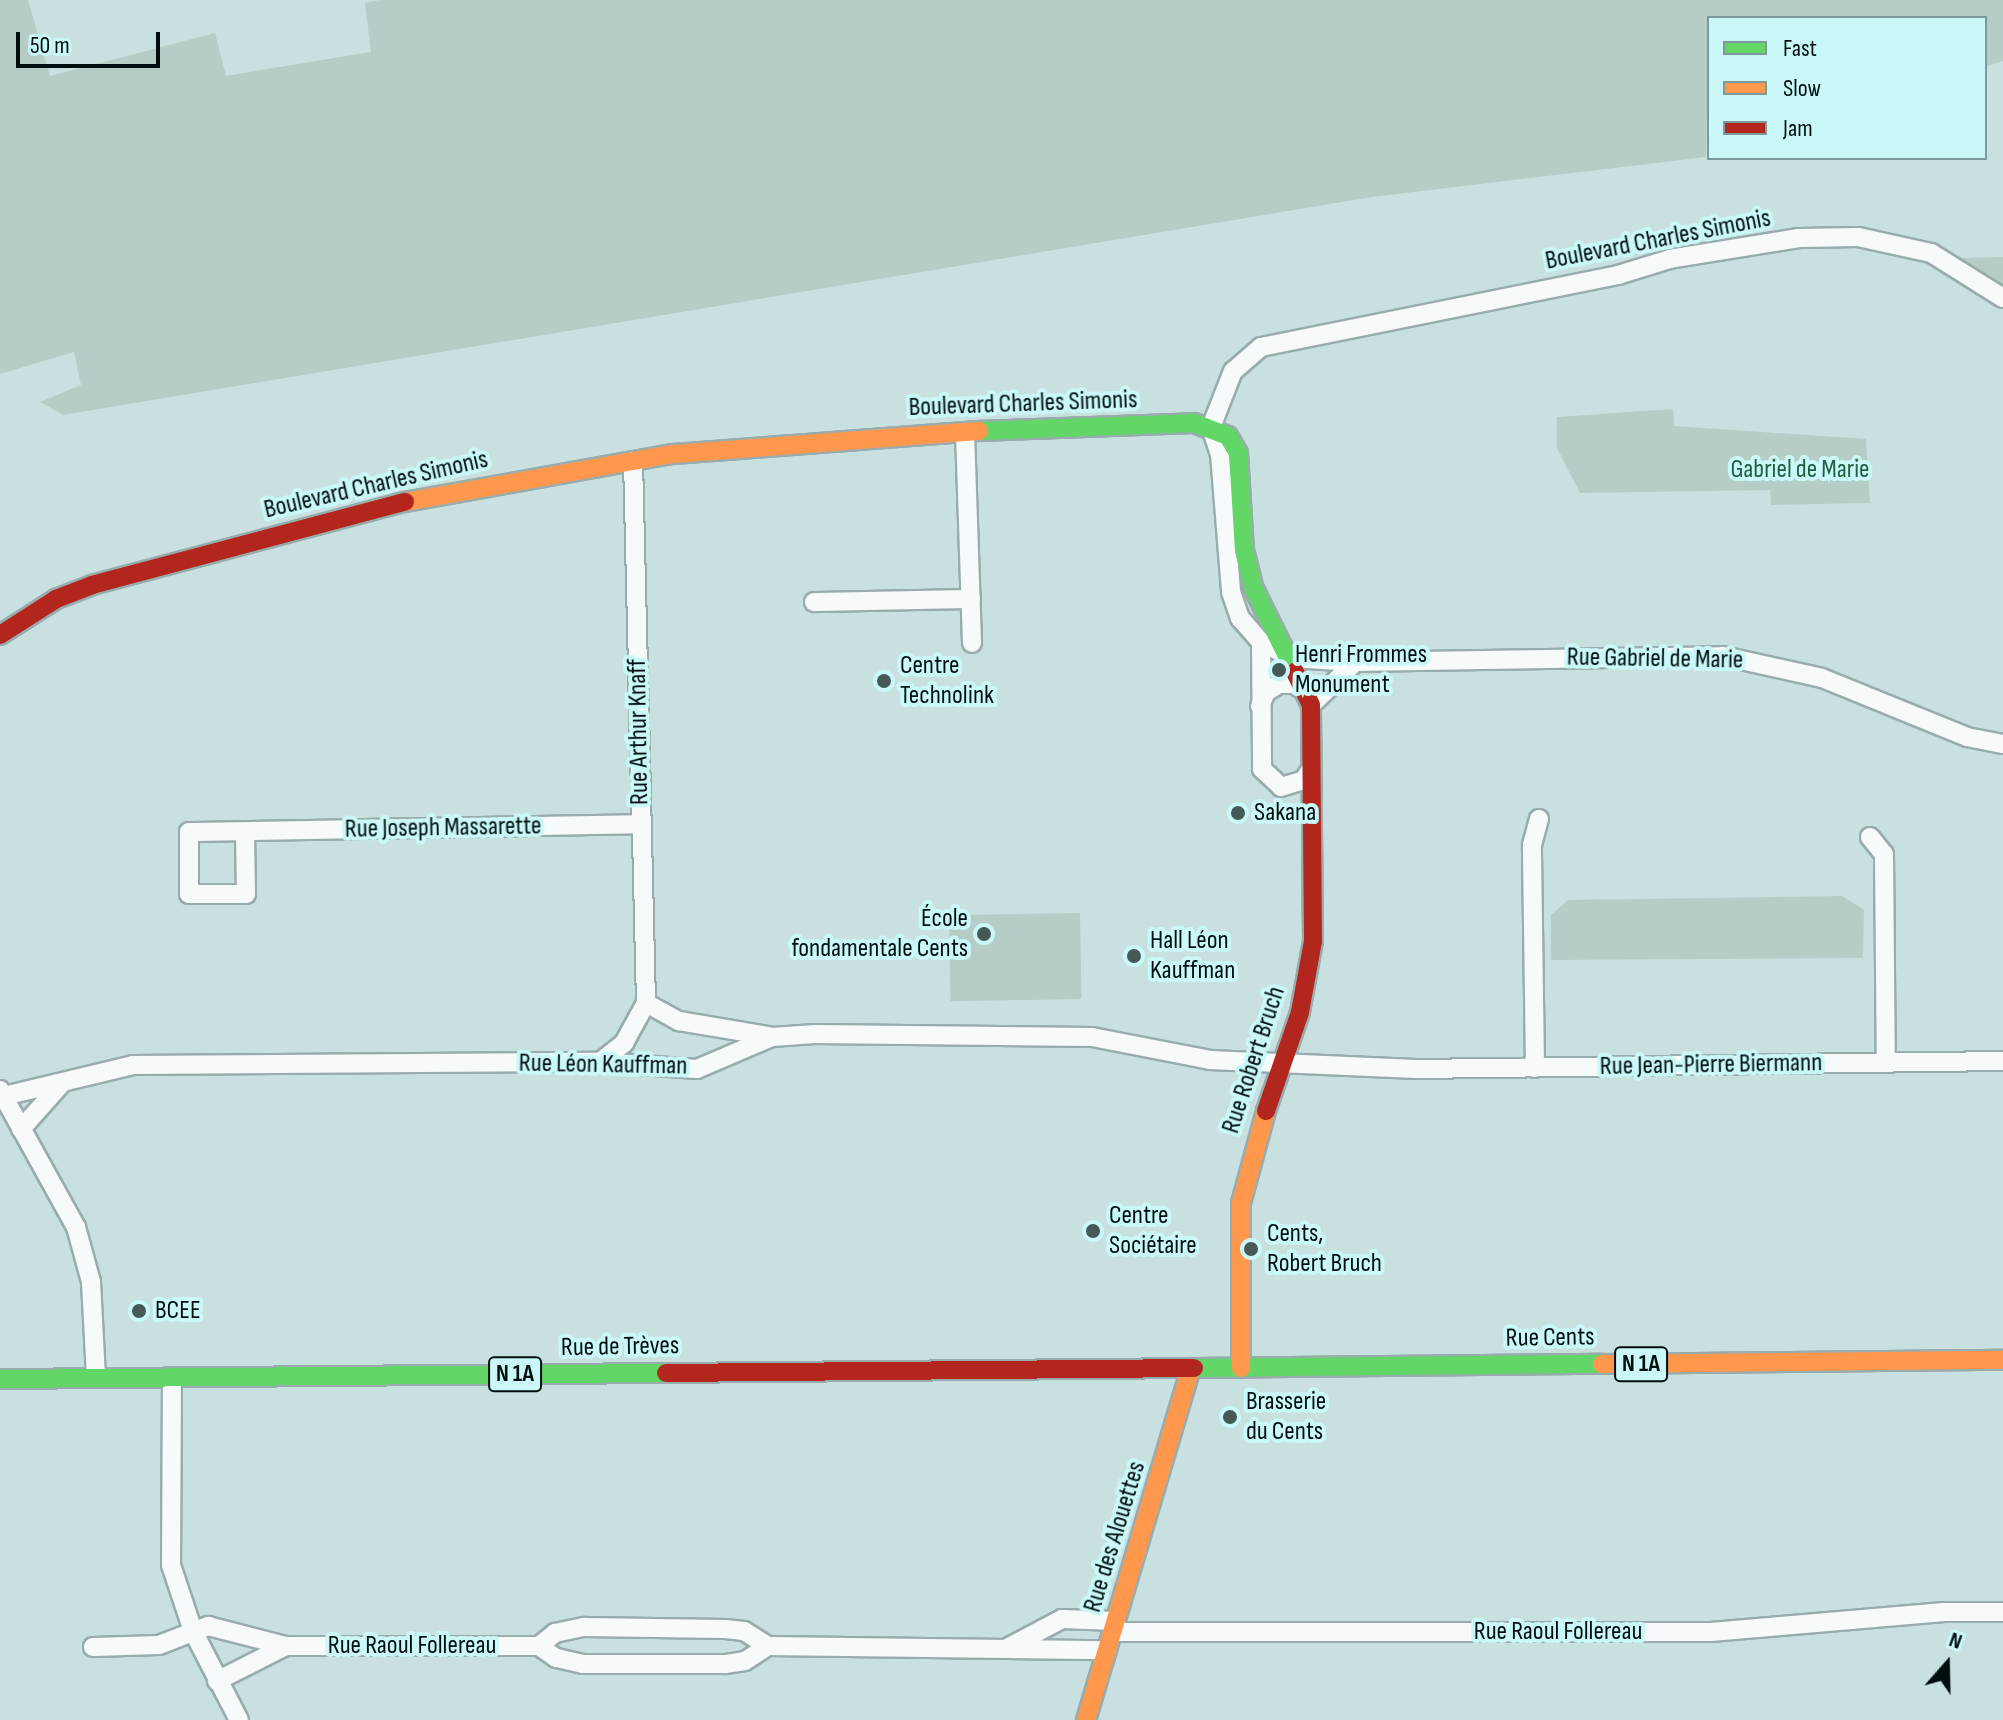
<!DOCTYPE html>
<meta charset="utf-8">
<style>
body{margin:0}
#map{position:relative;width:2003px;height:1720px;overflow:hidden;background:#c8e0e0;font-family:"Sofia Sans Condensed",sans-serif}
div>[style]{position:absolute}
[style*='--x']{left:calc(var(--x)*1px);top:calc(var(--y)*1px);width:calc(var(--w)*1px);rotate:calc(var(--a)*1deg)}
.green>*{inset:0;background:#b5cdc6;transform-origin:0 0}
.roads{filter:drop-shadow(2px 0 #99acad) drop-shadow(-2px 0 #99acad) drop-shadow(0 2px #99acad) drop-shadow(0 -2px #99acad)}
.street>*{height:18px;margin:-9px;padding:0 9px;transform-origin:9px;border-radius:9px;background:#f7fafa}
.fast>*{height:18px;margin:-9px;padding:0 9px;transform-origin:9px;border-radius:9px;background:#63d668}
.slow>*{height:18px;margin:-9px;padding:0 9px;transform-origin:9px;border-radius:9px;background:#ff974d}
.jam>*{height:18px;margin:-9px;padding:0 9px;transform-origin:9px;border-radius:9px;background:#b3261e}
.dots>*{width:22px;height:22px;translate:-50% -50%;box-sizing:border-box;border:4px solid #caf8f8;border-radius:50%}
span{translate:-50% -50%;white-space:nowrap;text-align:center;line-height:1.15;-webkit-text-stroke:8px #caf8f8;paint-order:stroke}
.shield-label span{padding:2px 6px;background:#caf8f8;border:2px solid;border-radius:6px;-webkit-text-stroke-width:0}
.shield-label{font-size:24px;color:#010e0f;font-weight:700}
.street-label{font-size:26px;color:#010e0f}
.park-label{font-size:26px;color:#205f41}
.poi-label{font-size:26px;color:#010e0f}
.left{translate:0 -50%;text-align:left}
.right{translate:-100% -50%;text-align:right}
.legend{position:absolute;left:1707px;top:16px;width:280px;height:144px;box-sizing:border-box;background:#caf8f8;border:2px solid #7a9a9b;margin:0;padding:10px 14px;list-style:none;font-size:24px;color:#010e0f}
.legend li{display:flex;align-items:center;gap:16px;height:40px}
.legend b{width:40px;border:2px solid #7a9a9b}
.north{position:absolute;left:1907px;top:1624px;width:80px;height:80px;-webkit-text-stroke:6px #caf8f8;paint-order:stroke;rotate:20deg;font-size:22px;font-weight:700;line-height:32px;text-align:center;color:#010e0f}
.north::after{content:'';display:block;margin:auto;width:28px;height:36px;background:#010e0f;clip-path:polygon(50% 0,100% 100%,50% 72%,0 100%)}
.scale{position:absolute;left:16px;top:32px;width:144px;height:36px;box-sizing:border-box;border:4px solid #010e0f;border-top:0;padding-left:10px;font-size:24px;line-height:28px;white-space:nowrap;color:#010e0f;-webkit-text-stroke:6px #caf8f8;paint-order:stroke}
</style>
<div id="map">
<div class="green">
<div style="clip-path:polygon(0 0,28px 0,50px 76px,215px 33px,226px 76px,371px 52px,365px 3px,380px 0,2003px 0,2003px 61px,1985px 67px,1985px 18px,1709px 18px,1706px 157px,1372px 197px,63px 415px,40px 402px,81px 385px,74px 352px,0 374px)"></div>
<div style="clip-path:polygon(2003px 257px,2003px 288px,1960px 260px,1961px 258px)"></div>
<div style="clip-path:polygon(1673px 409px,1674px 426px,1866px 439px,1870px 503px,1771px 505px,1770px 490px,1580px 493px,1557px 448px,1557px 417px)"></div>
<div style="clip-path:polygon(1842px 896px,1864px 910px,1863px 958px,1551px 960px,1551px 915px,1568px 900px)"></div>
<div style="left:1080px;top:913px;width:86px;height:131px;rotate:89deg"></div>
</div>
<div class="roads">
<div class="street">
<div style="--x:2003;--y:298;--w:85;--a:-148"></div>
<div style="--x:1931;--y:253;--w:75;--a:-167.6"></div>
<div style="--x:1858;--y:237;--w:59;--a:179"></div>
<div style="--x:1799;--y:238;--w:131;--a:170.8"></div>
<div style="--x:1670;--y:259;--w:54;--a:162.9"></div>
<div style="--x:1618;--y:275;--w:364;--a:168.6"></div>
<div style="--x:1261;--y:347;--w:37;--a:139"></div>
<div style="--x:1233;--y:371;--w:60;--a:111.4"></div>
<div style="--x:1211;--y:427;--w:28;--a:72"></div>
<div style="--x:1220;--y:454;--w:138;--a:85.4"></div>
<div style="--x:1231;--y:592;--w:28;--a:71"></div>
<div style="--x:1240;--y:618;--w:32;--a:49"></div>
<div style="--x:1261;--y:642;--w:35;--a:27"></div>
<div style="--x:1292;--y:658;--w:63;--a:3.6"></div>
<div style="--x:1355;--y:662;--w:368;--a:-0.9"></div>
<div style="--x:1723;--y:656;--w:101;--a:12.5"></div>
<div style="--x:1822;--y:678;--w:157;--a:22.1"></div>
<div style="--x:1967;--y:737;--w:37;--a:11"></div>
<div style="--x:965;--y:432;--w:211;--a:88.1"></div>
<div style="--x:814;--y:602;--w:157;--a:-1.1"></div>
<div style="--x:1261;--y:642;--w:127;--a:89.5"></div>
<div style="--x:1262;--y:769;--w:26;--a:43"></div>
<div style="--x:1281;--y:787;--w:24;--a:-17"></div>
<div style="--x:1304;--y:780;--w:13;--a:-58"></div>
<div style="--x:1311;--y:705;--w:62;--a:-44.3"></div>
<div style="--x:1260;--y:706;--w:15;--a:-67"></div>
<div style="--x:1266;--y:692;--w:15;--a:-32"></div>
<div style="--x:1279;--y:684;--w:15;--a:0"></div>
<div style="--x:1294;--y:684;--w:14;--a:34"></div>
<div style="--x:245;--y:832;--w:62;--a:89.1"></div>
<div style="--x:246;--y:894;--w:57;--a:180"></div>
<div style="--x:189;--y:894;--w:62;--a:-90"></div>
<div style="--x:189;--y:832;--w:453;--a:-1"></div>
<div style="--x:1870;--y:837;--w:22;--a:51"></div>
<div style="--x:1884;--y:854;--w:209;--a:89.5"></div>
<div style="--x:646;--y:1003;--w:38;--a:29"></div>
<div style="--x:679;--y:1021;--w:91;--a:9.5"></div>
<div style="--x:600;--y:1062;--w:31;--a:-38"></div>
<div style="--x:624;--y:1043;--w:46;--a:-61.2"></div>
<div style="--x:646;--y:1003;--w:542;--a:-91.37"></div>
<div style="--x:1535;--y:1068;--w:223;--a:-90.8"></div>
<div style="--x:1532;--y:845;--w:27;--a:-75"></div>
<div style="--x:0;--y:1090;--w:157;--a:61"></div>
<div style="--x:76;--y:1227;--w:57;--a:74.7"></div>
<div style="--x:91;--y:1282;--w:96;--a:87"></div>
<div style="--x:4;--y:1096;--w:133;--a:-13.5"></div>
<div style="--x:133;--y:1065;--w:467;--a:-0.4"></div>
<div style="--x:600;--y:1062;--w:97;--a:4.1"></div>
<div style="--x:697;--y:1069;--w:82;--a:-23.1"></div>
<div style="--x:772;--y:1037;--w:43;--a:-4"></div>
<div style="--x:815;--y:1034;--w:277;--a:0.6"></div>
<div style="--x:1092;--y:1037;--w:120;--a:11"></div>
<div style="--x:1210;--y:1060;--w:206;--a:2.5"></div>
<div style="--x:1416;--y:1069;--w:587;--a:-0.78"></div>
<div style="--x:21;--y:1129;--w:62;--a:-48.3"></div>
<div style="--x:172;--y:1378;--w:187;--a:90.3"></div>
<div style="--x:171;--y:1565;--w:70;--a:71.6"></div>
<div style="--x:193;--y:1631;--w:100;--a:62.7"></div>
<div style="--x:1113;--y:1632;--w:598;--a:0"></div>
<div style="--x:1711;--y:1632;--w:234;--a:-4.9"></div>
<div style="--x:1944;--y:1612;--w:59;--a:0"></div>
<div style="--x:768;--y:1646;--w:27;--a:147"></div>
<div style="--x:745;--y:1661;--w:20;--a:171"></div>
<div style="--x:725;--y:1664;--w:142;--a:180"></div>
<div style="--x:583;--y:1664;--w:28;--a:-167"></div>
<div style="--x:556;--y:1658;--w:21;--a:-145"></div>
<div style="--x:539;--y:1646;--w:21;--a:-39"></div>
<div style="--x:555;--y:1633;--w:30;--a:-12"></div>
<div style="--x:584;--y:1627;--w:141;--a:0.8"></div>
<div style="--x:725;--y:1629;--w:19;--a:6"></div>
<div style="--x:744;--y:1631;--w:28;--a:32"></div>
<div style="--x:768;--y:1646;--w:339;--a:0.7"></div>
<div style="--x:93;--y:1647;--w:66;--a:-1.7"></div>
<div style="--x:159;--y:1645;--w:53;--a:-21.2"></div>
<div style="--x:208;--y:1626;--w:81;--a:14.4"></div>
<div style="--x:286;--y:1646;--w:253;--a:0"></div>
<div style="--x:1009;--y:1647;--w:60;--a:-27.8"></div>
<div style="--x:1062;--y:1619;--w:54;--a:2.1"></div>
<div style="--x:217;--y:1681;--w:77;--a:-26.9"></div>
</div>
<div class="fast">
<div style="--x:979;--y:431;--w:215;--a:-2.1"></div>
<div style="--x:1194;--y:423;--w:36;--a:21"></div>
<div style="--x:1228;--y:436;--w:20;--a:60"></div>
<div style="--x:1238;--y:453;--w:97;--a:86.5"></div>
<div style="--x:1244;--y:550;--w:38;--a:76"></div>
<div style="--x:1253;--y:587;--w:95;--a:63.7"></div>
<div style="--x:1194;--y:1368;--w:408;--a:-0.6"></div>
<div style="--x:0;--y:1379;--w:666;--a:-0.52"></div>
</div>
<div class="slow">
<div style="--x:405;--y:502;--w:272;--a:-10.2"></div>
<div style="--x:673;--y:454;--w:307;--a:-4.3"></div>
<div style="--x:1602;--y:1364;--w:401;--a:-0.6"></div>
<div style="--x:1241;--y:1368;--w:165;--a:-90"></div>
<div style="--x:1241;--y:1203;--w:95;--a:-74.8"></div>
<div style="--x:1086;--y:1720;--w:367;--a:-73.4"></div>
</div>
<div class="jam">
<div style="--x:0;--y:635;--w:67;--a:-32.7"></div>
<div style="--x:56;--y:599;--w:39;--a:-21"></div>
<div style="--x:92;--y:585;--w:324;--a:-14.9"></div>
<div style="--x:1266;--y:1111;--w:105;--a:-71"></div>
<div style="--x:1300;--y:1012;--w:72;--a:-79.6"></div>
<div style="--x:1313;--y:941;--w:236;--a:-90.5"></div>
<div style="--x:1311;--y:705;--w:37;--a:-116"></div>
<div style="--x:666;--y:1373;--w:528;--a:-0.54"></div>
</div>
</div>
<div class="dots">
<div style="left:1279px;top:670px;background:#475858"></div>
<div style="left:884px;top:681px;background:#475858"></div>
<div style="left:1238px;top:813px;background:#475858"></div>
<div style="left:984px;top:934px;background:#475858"></div>
<div style="left:1134px;top:956px;background:#475858"></div>
<div style="left:1093px;top:1231px;background:#475858"></div>
<div style="left:1251px;top:1249px;background:#475858"></div>
<div style="left:139px;top:1311px;background:#475858"></div>
<div style="left:1230px;top:1417px;background:#475858"></div>
</div>
<div class="shield-label">
<span style="left:1641px;top:1364px">N 1A</span>
<span style="left:515px;top:1374px">N 1A</span>
</div>
<div class="street-label">
<span style="left:1658px;top:240px;rotate:-11deg">Boulevard Charles Simonis</span>
<span style="left:1023px;top:404px;rotate:-2deg">Boulevard Charles Simonis</span>
<span style="left:376px;top:485px;rotate:-13deg">Boulevard Charles Simonis</span>
<span style="left:1655px;top:659px;rotate:1deg">Rue Gabriel de Marie</span>
<span style="left:639px;top:732px;rotate:-91deg">Rue Arthur Knaff</span>
<span style="left:443px;top:828px;rotate:-1deg">Rue Joseph Massarette</span>
<span style="left:1254px;top:1060px;rotate:-72deg">Rue Robert Bruch</span>
<span style="left:603px;top:1065px;rotate:1deg">Rue Léon Kauffman</span>
<span style="left:1711px;top:1065px;rotate:-1deg">Rue Jean-Pierre Biermann</span>
<span style="left:1550px;top:1338px;rotate:-1deg">Rue Cents</span>
<span style="left:620px;top:1347px;rotate:-1deg">Rue de Trèves</span>
<span style="left:1115px;top:1537px;rotate:-73deg">Rue des Alouettes</span>
<span style="left:1558px;top:1632px">Rue Raoul Follereau</span>
<span style="left:412px;top:1646px">Rue Raoul Follereau</span>
</div>
<div class="park-label">
<span style="left:1800px;top:470px">Gabriel de Marie</span>
</div>
<div class="poi-label">
<span class="left" style="left:1295px;top:670px">Henri Frommes<br>Monument</span>
<span class="left" style="left:900px;top:681px">Centre<br>Technolink</span>
<span class="left" style="left:1254px;top:813px">Sakana</span>
<span class="right" style="left:968px;top:934px">École<br>fondamentale Cents</span>
<span class="left" style="left:1150px;top:956px">Hall Léon<br>Kauffman</span>
<span class="left" style="left:1109px;top:1231px">Centre<br>Sociétaire</span>
<span class="left" style="left:1267px;top:1249px">Cents,<br>Robert Bruch</span>
<span class="left" style="left:155px;top:1311px">BCEE</span>
<span class="left" style="left:1246px;top:1417px">Brasserie<br>du Cents</span>
</div>
<ul class="legend">
<li><b style="height:10px;background:#63d668"></b>Fast</li>
<li><b style="height:10px;background:#ff974d"></b>Slow</li>
<li><b style="height:10px;background:#b3261e"></b>Jam</li>
</ul>
<div class="north">N</div>
<div class="scale">50 m</div>
</div>
